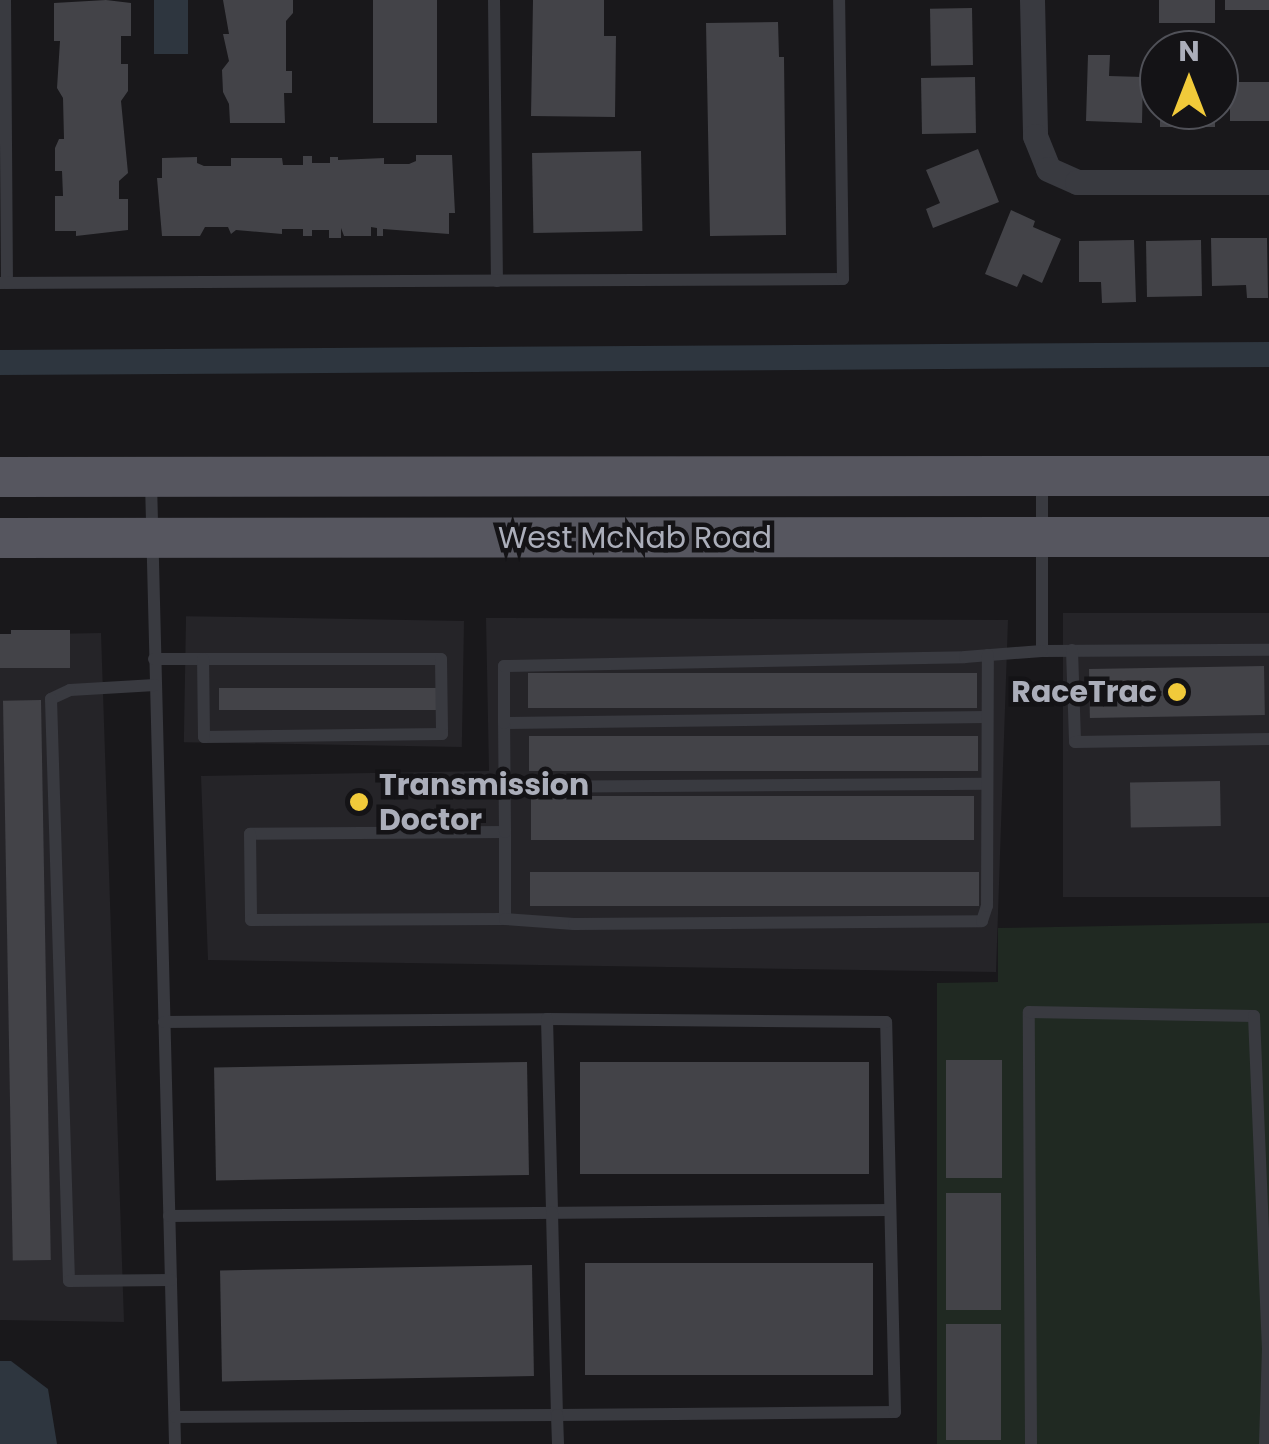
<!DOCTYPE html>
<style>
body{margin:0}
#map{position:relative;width:1269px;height:1444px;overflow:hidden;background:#19181b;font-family:Poppins,sans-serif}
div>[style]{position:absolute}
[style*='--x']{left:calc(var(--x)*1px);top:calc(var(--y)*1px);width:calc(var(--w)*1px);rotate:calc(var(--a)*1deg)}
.built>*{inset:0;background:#252428;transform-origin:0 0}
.green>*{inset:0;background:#202922}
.water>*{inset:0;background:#2e363f;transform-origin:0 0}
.canal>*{height:25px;margin:-12.5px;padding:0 12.5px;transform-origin:12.5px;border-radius:12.5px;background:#2e363f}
.building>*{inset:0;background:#434348;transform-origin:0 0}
.lane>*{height:12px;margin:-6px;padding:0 6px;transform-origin:6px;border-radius:6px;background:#393a40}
.street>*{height:25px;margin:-12.5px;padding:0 12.5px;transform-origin:12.5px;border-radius:12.5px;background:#393a40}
.primary>*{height:40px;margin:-20px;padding:0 20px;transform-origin:20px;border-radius:20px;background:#56565f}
.dots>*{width:28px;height:28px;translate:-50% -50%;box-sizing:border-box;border:5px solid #141316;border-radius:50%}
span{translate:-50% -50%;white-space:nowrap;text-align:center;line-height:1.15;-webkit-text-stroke:9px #141316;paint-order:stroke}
.street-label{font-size:30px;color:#abaeba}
.poi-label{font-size:30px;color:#abaeba;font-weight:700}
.right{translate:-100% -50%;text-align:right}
.left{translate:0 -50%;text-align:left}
.north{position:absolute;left:1139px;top:30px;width:100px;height:100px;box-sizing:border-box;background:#141316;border:2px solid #505158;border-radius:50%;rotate:0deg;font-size:28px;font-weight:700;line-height:40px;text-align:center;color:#abaeba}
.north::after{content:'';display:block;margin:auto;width:35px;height:45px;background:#f1ca3a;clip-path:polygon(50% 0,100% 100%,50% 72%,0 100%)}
</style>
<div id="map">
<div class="built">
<div style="left:1269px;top:613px;width:284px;height:206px;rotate:90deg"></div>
<div style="clip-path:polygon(486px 618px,1008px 620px,996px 972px,208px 960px,201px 776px,489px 771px)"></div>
<div style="left:464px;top:621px;width:126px;height:278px;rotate:91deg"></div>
<div style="clip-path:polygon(101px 633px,124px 1322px,0 1320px,0 635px)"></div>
</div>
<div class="green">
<div style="clip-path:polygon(1269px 923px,1269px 1444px,937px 1444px,937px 983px,998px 982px,998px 928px)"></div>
</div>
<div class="water">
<div style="left:154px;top:0;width:34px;height:54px"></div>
<div style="clip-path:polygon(0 1361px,11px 1361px,48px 1389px,57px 1444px,0 1444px)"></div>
</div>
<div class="canal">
<div style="--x:0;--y:362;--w:1269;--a:-0.36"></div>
</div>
<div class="building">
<div style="clip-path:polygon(106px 0,131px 3px,131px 36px,121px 36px,121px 64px,128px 64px,128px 91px,121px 101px,128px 173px,119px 181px,119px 199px,128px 199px,128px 230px,76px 236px,76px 231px,55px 231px,55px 196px,63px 196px,62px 171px,55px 171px,55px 148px,59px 139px,64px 139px,63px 98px,57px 88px,60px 41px,54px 41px,54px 3px)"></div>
<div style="clip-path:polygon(223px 0,293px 0,293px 13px,286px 21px,286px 71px,292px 71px,292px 93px,284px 93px,285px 123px,230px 123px,229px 104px,223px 92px,222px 70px,229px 61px,223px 34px,229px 34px)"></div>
<div style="left:373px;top:0;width:64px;height:123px"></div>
<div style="clip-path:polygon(533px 0,604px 0,604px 36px,616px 36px,615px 117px,531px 116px)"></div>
<div style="left:1159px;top:0;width:56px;height:23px"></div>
<div style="left:1225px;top:0;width:44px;height:10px"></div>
<div style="left:972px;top:8px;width:57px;height:42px;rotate:89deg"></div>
<div style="clip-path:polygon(778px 22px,779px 57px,784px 57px,786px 235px,710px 236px,706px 23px)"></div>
<div style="clip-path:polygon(1088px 55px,1110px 55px,1109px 76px,1143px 77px,1142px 123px,1086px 121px)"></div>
<div style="left:975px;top:77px;width:56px;height:54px;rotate:89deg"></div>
<div style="left:1230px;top:82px;width:39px;height:39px"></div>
<div style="left:1160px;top:110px;width:55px;height:17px"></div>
<div style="clip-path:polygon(978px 149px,999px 202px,933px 228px,926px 209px,940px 203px,926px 170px)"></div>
<div style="left:641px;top:151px;width:80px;height:109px;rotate:89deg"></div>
<div style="clip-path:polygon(416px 155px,452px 155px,455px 213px,449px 213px,449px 234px,383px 229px,383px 236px,377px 236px,377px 228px,371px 227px,371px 236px,344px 236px,341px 228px,341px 238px,329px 238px,329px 230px,312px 230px,312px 236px,303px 236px,303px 229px,282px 229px,282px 234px,236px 230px,231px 234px,228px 227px,205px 227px,200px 236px,162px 236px,157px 178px,162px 178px,162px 158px,197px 157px,197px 163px,204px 166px,231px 166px,231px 158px,282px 158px,283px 165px,303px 165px,303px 156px,312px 156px,312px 163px,330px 163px,330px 157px,338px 157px,338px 160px,384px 158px,384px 164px,409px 164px,416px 161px)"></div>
<div style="clip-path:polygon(1011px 210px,1035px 221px,1033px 227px,1061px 239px,1042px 283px,1023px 274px,1017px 287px,985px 274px)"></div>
<div style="clip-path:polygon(1211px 238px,1267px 238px,1268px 298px,1247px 298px,1246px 285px,1212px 286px)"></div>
<div style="clip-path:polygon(1134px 240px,1136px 302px,1102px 303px,1101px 282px,1079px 282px,1079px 241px)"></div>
<div style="left:1201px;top:240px;width:56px;height:55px;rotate:89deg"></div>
<div style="clip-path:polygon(11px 630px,70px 630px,70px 668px,0 668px,0 634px,11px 634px)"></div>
<div style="left:1264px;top:666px;width:49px;height:175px;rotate:89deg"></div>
<div style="left:528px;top:673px;width:449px;height:35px"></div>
<div style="left:219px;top:688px;width:220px;height:22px"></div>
<div style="left:41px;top:700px;width:560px;height:38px;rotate:89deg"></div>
<div style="left:529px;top:736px;width:449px;height:35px"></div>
<div style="left:1220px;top:781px;width:45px;height:90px;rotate:89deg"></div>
<div style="left:974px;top:796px;width:44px;height:443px;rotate:90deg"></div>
<div style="left:530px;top:872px;width:449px;height:34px"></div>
<div style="left:946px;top:1060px;width:56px;height:118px"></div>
<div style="left:527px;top:1062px;width:113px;height:313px;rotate:89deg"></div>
<div style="left:580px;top:1062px;width:289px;height:112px"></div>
<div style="left:946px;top:1193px;width:55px;height:117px"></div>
<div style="left:585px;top:1263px;width:288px;height:112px"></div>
<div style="left:532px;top:1265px;width:111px;height:312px;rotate:89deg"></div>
<div style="left:946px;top:1324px;width:55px;height:116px"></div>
</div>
<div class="lane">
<div style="--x:5;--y:0;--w:283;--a:89.6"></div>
<div style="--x:494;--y:0;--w:281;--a:89.4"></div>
<div style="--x:0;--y:283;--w:843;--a:-0.27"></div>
<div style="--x:843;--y:279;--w:279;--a:-90.8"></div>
<div style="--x:151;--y:482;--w:962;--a:88.57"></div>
<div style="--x:1042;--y:484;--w:167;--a:90"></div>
<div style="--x:1042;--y:651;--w:227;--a:-0.3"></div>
<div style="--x:1072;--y:650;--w:92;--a:88.1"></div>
<div style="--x:1075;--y:742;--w:194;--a:-0.9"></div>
<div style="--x:154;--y:659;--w:287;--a:0"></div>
<div style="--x:441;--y:659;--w:75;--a:89.2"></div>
<div style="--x:442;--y:734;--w:238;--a:179.3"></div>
<div style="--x:204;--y:737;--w:78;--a:-90.7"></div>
<div style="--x:155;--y:685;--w:85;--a:176.6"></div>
<div style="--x:70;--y:690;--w:21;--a:155"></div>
<div style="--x:51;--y:699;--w:582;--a:88.23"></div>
<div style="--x:69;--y:1281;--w:102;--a:-0.6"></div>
<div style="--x:504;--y:723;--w:483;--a:-0.7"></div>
<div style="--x:504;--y:787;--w:482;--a:-0.4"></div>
<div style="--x:505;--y:832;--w:255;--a:179.6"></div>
<div style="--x:250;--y:834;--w:86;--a:89.3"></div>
<div style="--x:251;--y:920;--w:254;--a:-0.2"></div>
<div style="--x:505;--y:919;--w:87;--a:-90"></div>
<div style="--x:505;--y:832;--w:109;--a:-90.5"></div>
<div style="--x:504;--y:723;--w:57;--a:-90"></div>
<div style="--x:504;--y:666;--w:461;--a:-1.1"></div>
<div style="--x:965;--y:657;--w:77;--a:-4.5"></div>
<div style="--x:505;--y:919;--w:69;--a:4.1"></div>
<div style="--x:574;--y:924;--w:408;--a:-0.4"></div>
<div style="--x:982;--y:921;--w:16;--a:-72"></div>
<div style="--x:987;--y:906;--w:251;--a:-89.8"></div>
<div style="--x:164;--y:1022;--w:383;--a:-0.4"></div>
<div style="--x:169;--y:1216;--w:721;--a:-0.48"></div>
<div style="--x:175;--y:1417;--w:382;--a:-0.3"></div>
<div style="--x:557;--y:1415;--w:338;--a:-0.5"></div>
<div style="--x:895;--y:1412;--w:390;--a:-91.3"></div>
<div style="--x:886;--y:1022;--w:339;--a:-179.5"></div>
<div style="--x:547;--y:1019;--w:193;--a:88.5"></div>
<div style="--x:552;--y:1212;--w:203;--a:88.6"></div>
<div style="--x:557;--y:1415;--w:29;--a:88"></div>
<div style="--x:1031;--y:1444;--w:432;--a:-90.3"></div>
<div style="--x:1029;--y:1012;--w:225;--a:1"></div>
<div style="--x:1254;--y:1016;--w:332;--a:87.6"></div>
<div style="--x:1268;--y:1348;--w:96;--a:91.8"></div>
</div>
<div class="street">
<div style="--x:1032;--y:0;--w:136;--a:88.7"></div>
<div style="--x:1035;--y:136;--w:35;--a:68"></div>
<div style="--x:1048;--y:169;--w:32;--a:24"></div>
<div style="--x:1077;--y:182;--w:192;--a:0"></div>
</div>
<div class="primary">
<div style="--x:0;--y:477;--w:1269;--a:-0.05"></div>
<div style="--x:0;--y:538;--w:1269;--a:-0.05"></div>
</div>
<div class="dots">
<div style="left:1177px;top:692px;background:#f1ca3a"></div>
<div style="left:359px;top:802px;background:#f1ca3a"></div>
</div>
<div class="street-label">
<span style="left:635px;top:538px">West McNab Road</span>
</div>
<div class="poi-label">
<span class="right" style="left:1157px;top:692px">RaceTrac</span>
<span class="left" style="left:379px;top:802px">Transmission<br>Doctor</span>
</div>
<div class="north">N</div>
</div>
